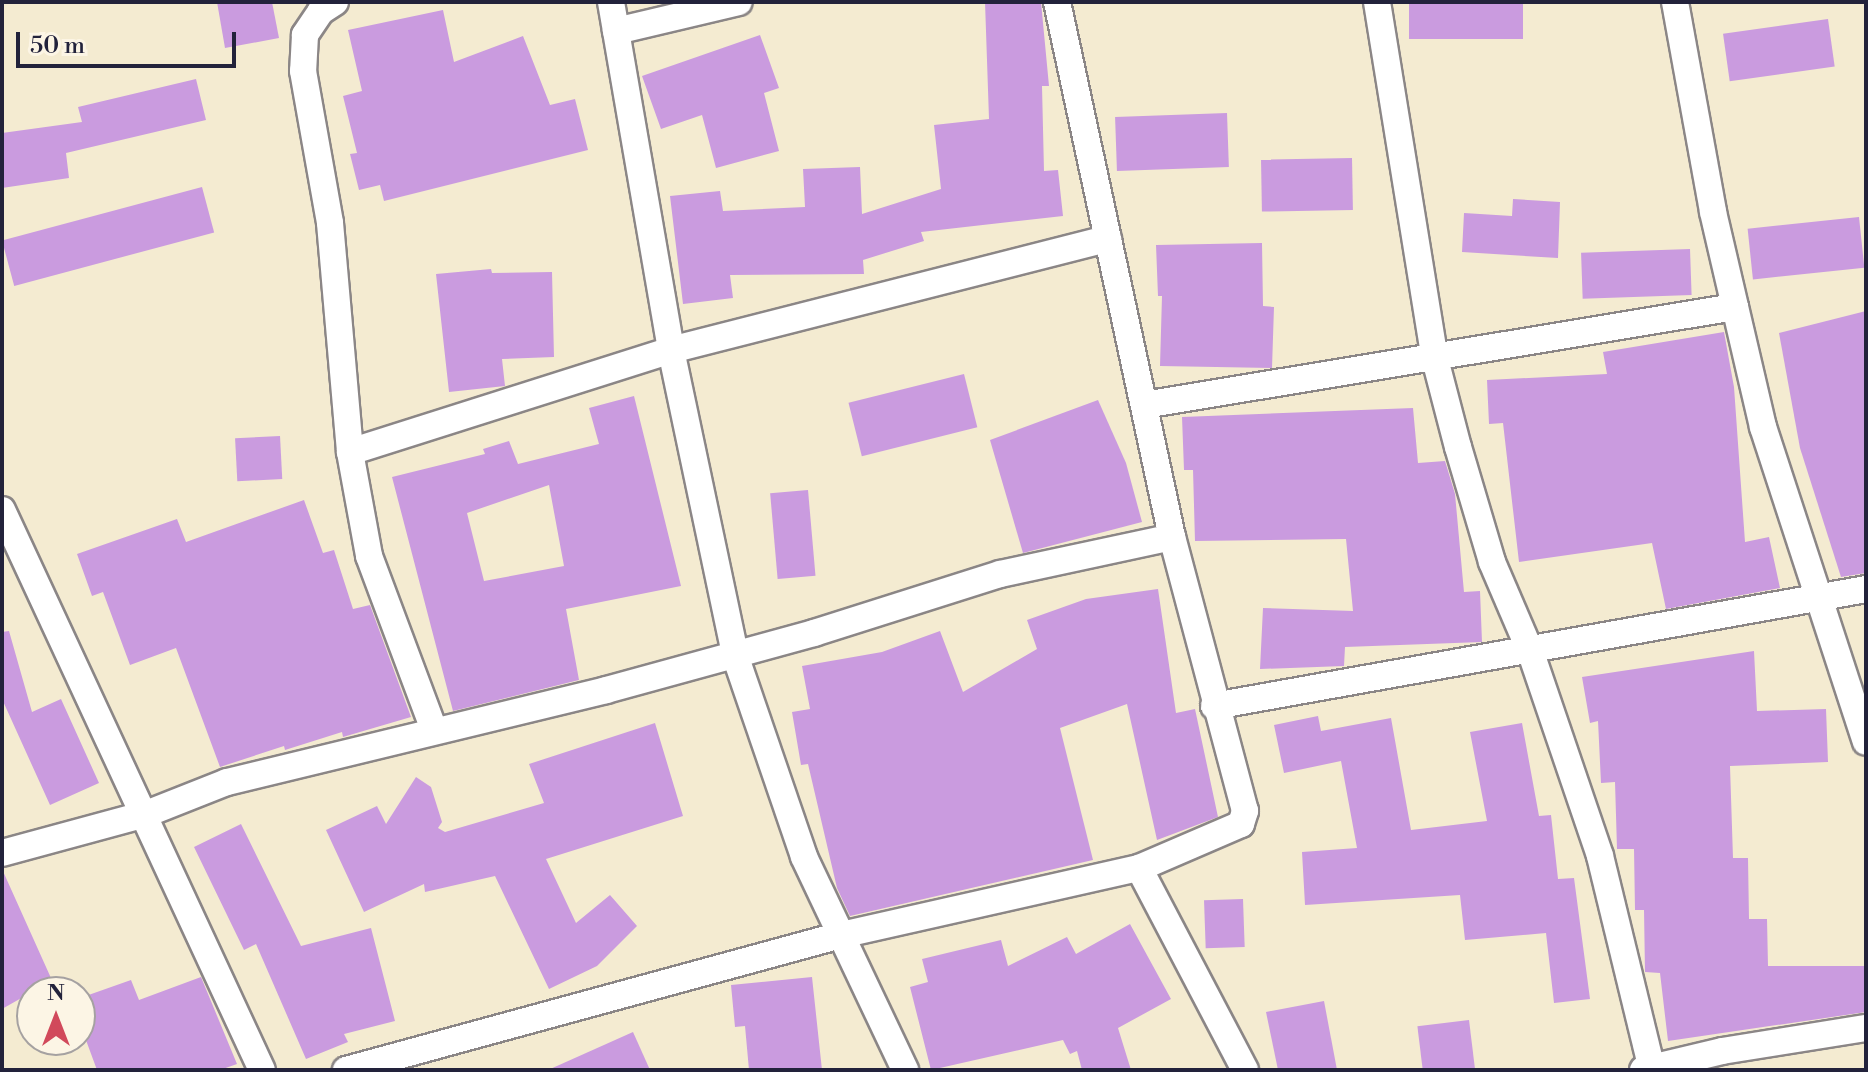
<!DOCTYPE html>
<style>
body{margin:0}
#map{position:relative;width:1868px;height:1072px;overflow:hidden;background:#f4ebd1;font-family:"Libre Bodoni",serif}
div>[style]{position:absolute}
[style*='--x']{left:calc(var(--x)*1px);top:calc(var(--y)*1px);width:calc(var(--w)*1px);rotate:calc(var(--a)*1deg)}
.building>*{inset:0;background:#ca9bdf;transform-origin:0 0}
.roads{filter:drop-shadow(2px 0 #8b8686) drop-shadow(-2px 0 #8b8686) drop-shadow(0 2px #8b8686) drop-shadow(0 -2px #8b8686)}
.street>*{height:26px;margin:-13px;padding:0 13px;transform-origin:13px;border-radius:13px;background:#fff}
span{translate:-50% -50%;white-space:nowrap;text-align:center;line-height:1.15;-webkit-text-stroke:7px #fcf5e5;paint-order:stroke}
.frame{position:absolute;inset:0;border:4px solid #22223b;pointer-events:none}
.north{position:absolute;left:16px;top:976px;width:80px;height:80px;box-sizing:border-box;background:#fcf5e5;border:2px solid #a5a1a1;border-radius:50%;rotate:0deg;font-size:22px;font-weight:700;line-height:32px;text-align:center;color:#22223b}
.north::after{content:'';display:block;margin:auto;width:28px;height:36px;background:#d1495b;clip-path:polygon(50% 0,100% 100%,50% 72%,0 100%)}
.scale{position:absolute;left:16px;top:32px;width:220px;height:36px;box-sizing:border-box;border:4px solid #22223b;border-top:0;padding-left:10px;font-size:24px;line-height:28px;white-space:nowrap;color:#22223b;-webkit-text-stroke:6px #fcf5e5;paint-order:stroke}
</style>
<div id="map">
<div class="building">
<div style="clip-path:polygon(217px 2px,272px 2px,279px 38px,225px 48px)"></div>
<div style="clip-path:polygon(985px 2px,1041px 2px,1049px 86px,1042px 86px,1044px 171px,1058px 170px,1063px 216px,921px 232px,924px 241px,863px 260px,864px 274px,730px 275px,733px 298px,683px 304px,670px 196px,720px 191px,723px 211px,805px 207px,803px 169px,860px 167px,862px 214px,941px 189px,934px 125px,989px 119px)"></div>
<div style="left:1409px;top:2px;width:114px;height:37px"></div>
<div style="clip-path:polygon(443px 10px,454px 62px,523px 36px,550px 105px,575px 99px,588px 150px,384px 201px,380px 185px,359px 190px,350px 154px,357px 153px,343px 96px,362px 91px,348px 30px)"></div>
<div style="left:1828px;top:19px;width:48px;height:106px;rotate:82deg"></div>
<div style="clip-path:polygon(760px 35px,779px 88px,764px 93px,779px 151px,716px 168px,702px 115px,661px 129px,642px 76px)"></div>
<div style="clip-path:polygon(196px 79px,206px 120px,66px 153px,69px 178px,2px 188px,2px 133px,82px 122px,78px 107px)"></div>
<div style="left:1227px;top:113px;width:54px;height:112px;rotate:88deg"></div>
<div style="left:1352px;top:158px;width:52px;height:91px;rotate:89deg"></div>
<div style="left:202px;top:187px;width:47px;height:207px;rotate:75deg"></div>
<div style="clip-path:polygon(1513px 199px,1560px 202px,1558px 258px,1462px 252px,1464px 213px,1512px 216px)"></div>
<div style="left:1859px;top:217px;width:51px;height:112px;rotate:84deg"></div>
<div style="clip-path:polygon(1262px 243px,1263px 306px,1274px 307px,1272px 368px,1160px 366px,1162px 296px,1158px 296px,1156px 245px)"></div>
<div style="left:1690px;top:249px;width:46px;height:109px;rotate:88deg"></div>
<div style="clip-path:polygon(491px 269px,492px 273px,552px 272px,554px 357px,502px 359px,505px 386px,449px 392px,436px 274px)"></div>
<div style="clip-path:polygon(1866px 311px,1866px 573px,1841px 577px,1800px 448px,1779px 333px)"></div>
<div style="clip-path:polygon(1724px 332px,1734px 387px,1745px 542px,1769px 537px,1780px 588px,1666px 609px,1652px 543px,1519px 562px,1503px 423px,1489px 424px,1487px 380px,1607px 374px,1603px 352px)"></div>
<div style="left:964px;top:374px;width:55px;height:119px;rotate:76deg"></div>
<div style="clip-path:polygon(evenodd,634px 396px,681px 586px,566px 609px,579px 680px,453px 711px,392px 477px,485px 454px,483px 449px,509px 441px,518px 464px,599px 444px,589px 408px,634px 396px,549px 485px,564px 566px,484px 581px,467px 513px,549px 485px)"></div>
<div style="clip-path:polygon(1098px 400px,1126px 463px,1142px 522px,1023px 553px,990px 440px)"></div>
<div style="clip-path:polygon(1413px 408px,1418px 463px,1445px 461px,1455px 494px,1464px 592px,1480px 591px,1482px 642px,1345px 647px,1344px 666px,1260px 669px,1263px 608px,1353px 611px,1346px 539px,1195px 541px,1193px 470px,1184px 470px,1182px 417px)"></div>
<div style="left:280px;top:436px;width:43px;height:45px;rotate:87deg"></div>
<div style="left:808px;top:490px;width:86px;height:38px;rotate:85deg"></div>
<div style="clip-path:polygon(304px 500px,323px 553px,334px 550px,353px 609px,370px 605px,411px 717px,343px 737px,342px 732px,285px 750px,284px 746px,220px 767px,176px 648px,130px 665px,103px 592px,92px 596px,77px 554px,177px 519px,186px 542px)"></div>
<div style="clip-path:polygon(1158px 589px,1176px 713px,1195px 709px,1218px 817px,1157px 840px,1127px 704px,1060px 728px,1093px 860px,850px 916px,837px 888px,808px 764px,801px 765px,792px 712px,810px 709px,802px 666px,882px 652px,940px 631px,963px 692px,1037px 649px,1027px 620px,1086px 599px)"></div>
<div style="clip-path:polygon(9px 631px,32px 712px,61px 699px,99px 783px,50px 805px,2px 699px,2px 632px)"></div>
<div style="clip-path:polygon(1754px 651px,1757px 711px,1826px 709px,1828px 762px,1730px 766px,1733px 858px,1748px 858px,1749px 919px,1767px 919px,1768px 966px,1866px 966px,1866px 1012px,1668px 1041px,1660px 973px,1645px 972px,1644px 910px,1635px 910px,1634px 849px,1617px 849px,1615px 782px,1601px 783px,1598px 721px,1590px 723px,1582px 677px)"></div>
<div style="clip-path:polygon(1318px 716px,1321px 731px,1391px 718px,1411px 830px,1487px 821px,1470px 732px,1522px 723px,1539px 816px,1551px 815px,1558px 879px,1574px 878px,1590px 999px,1554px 1003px,1546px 933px,1465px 940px,1460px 895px,1305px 905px,1302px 852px,1357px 848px,1341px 761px,1284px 773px,1274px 725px)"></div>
<div style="clip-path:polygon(655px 723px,683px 816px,546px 859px,576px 923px,610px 895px,637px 926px,597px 966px,549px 989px,495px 876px,425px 892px,424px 884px,364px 912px,326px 830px,377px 806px,386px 824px,416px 777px,431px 787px,442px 822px,438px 828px,445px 832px,544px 803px,529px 764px)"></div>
<div style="clip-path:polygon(241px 824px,301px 946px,371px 928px,395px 1021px,344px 1034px,348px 1042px,306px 1059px,256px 944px,244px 950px,194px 847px)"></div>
<div style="clip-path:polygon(2px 869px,55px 987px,32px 992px,2px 1009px)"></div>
<div style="left:1243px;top:899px;width:48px;height:39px;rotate:88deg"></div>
<div style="clip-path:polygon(1130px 924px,1171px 999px,1118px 1028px,1131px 1070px,1082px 1070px,1077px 1051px,1070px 1054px,1063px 1040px,931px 1070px,910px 987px,928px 982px,922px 959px,1001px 940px,1008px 966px,1067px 937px,1076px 954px)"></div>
<div style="clip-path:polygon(201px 977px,237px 1064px,220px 1070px,97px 1070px,80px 1024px,80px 998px,131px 980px,139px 1000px)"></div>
<div style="clip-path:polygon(812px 977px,822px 1070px,749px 1070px,745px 1026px,735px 1027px,731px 985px)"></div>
<div style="clip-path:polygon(1324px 1001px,1337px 1070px,1278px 1070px,1266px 1012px)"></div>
<div style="left:1469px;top:1020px;width:50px;height:52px;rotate:83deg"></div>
<div style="clip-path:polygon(633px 1032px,650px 1070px,548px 1070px)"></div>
</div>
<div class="roads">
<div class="street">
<div style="--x:335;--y:2;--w:17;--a:147"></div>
<div style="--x:321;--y:11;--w:29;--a:124"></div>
<div style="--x:305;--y:35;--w:36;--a:93"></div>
<div style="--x:303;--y:71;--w:154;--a:79.9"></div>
<div style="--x:330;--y:223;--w:230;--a:85"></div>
<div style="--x:350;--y:452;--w:106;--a:79.6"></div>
<div style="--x:369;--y:556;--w:186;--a:69.5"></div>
<div style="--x:611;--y:2;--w:353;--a:80.2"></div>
<div style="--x:671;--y:350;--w:312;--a:78.1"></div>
<div style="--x:735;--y:655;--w:213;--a:71.1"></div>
<div style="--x:804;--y:857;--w:236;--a:64.6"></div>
<div style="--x:1377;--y:2;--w:362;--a:80.8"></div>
<div style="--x:1435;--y:359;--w:91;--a:75.4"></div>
<div style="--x:1458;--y:447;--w:120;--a:73.5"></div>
<div style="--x:1492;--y:562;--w:99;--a:66.8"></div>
<div style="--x:1531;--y:653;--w:214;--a:71.2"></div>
<div style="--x:1600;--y:856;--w:220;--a:76.3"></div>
<div style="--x:1675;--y:2;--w:213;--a:79.7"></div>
<div style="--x:1713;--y:212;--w:221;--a:76.9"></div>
<div style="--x:1763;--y:427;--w:331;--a:71.9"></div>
<div style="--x:616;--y:31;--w:126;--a:-13.3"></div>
<div style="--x:1144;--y:405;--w:599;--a:-9.42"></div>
<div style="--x:350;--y:452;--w:337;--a:-17.6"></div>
<div style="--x:671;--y:350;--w:451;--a:-14.3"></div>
<div style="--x:2;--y:510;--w:617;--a:65.1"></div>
<div style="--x:1214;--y:706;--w:662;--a:-10.17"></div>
<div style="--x:2;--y:853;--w:149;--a:-15.2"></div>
<div style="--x:146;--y:814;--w:87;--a:-21.6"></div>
<div style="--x:227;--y:782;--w:390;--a:-13.6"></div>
<div style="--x:606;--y:690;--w:216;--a:-15.3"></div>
<div style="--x:814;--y:633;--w:195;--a:-17.6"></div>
<div style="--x:1000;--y:574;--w:176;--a:-12.1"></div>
<div style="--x:1139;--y:868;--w:228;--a:62.3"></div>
<div style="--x:346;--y:1070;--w:513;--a:-15.26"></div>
<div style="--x:841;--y:935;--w:305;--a:-12.7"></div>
<div style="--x:1139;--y:868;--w:111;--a:-23.3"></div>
<div style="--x:1241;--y:824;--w:14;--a:-73"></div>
<div style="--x:1245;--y:811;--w:284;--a:-104.9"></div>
<div style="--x:1172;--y:537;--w:547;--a:-102.13"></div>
<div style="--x:1643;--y:1070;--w:81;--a:-13.5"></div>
<div style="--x:1722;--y:1051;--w:146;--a:-9.1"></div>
</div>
</div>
<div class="frame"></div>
<div class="north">N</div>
<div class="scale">50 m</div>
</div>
